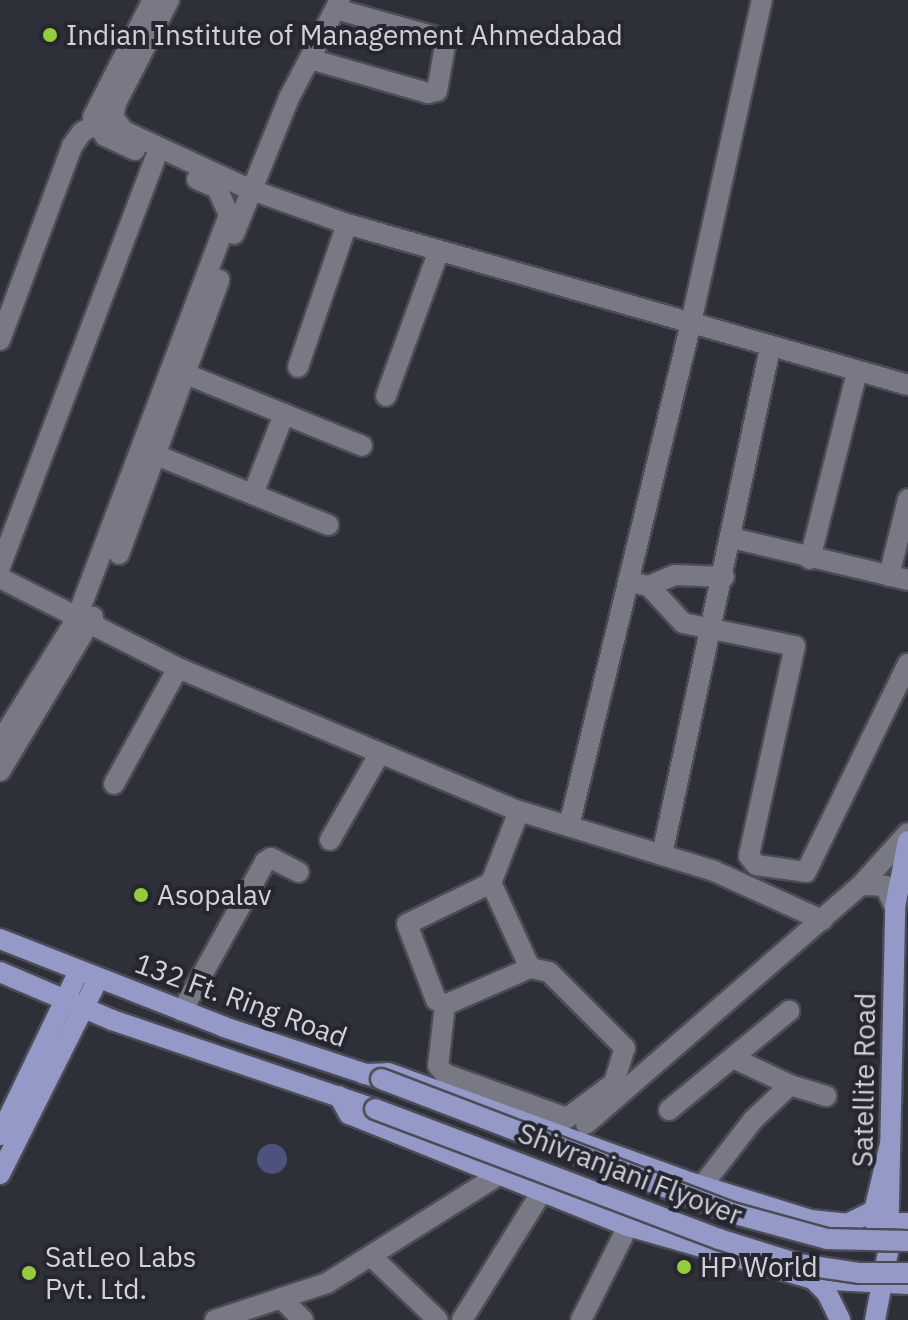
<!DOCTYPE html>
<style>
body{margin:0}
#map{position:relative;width:908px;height:1320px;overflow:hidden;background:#2e3039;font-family:"IBM Plex Sans",sans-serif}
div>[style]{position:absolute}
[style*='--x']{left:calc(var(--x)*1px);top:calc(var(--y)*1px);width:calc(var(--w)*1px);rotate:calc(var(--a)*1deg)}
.green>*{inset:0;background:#4c517e}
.round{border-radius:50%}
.roads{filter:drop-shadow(2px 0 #4b4c55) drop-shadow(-2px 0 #4b4c55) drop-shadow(0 2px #4b4c55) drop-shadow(0 -2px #4b4c55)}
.minor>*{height:20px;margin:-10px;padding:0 10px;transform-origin:10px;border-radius:10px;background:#787985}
.major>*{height:20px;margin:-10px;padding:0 10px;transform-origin:10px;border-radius:10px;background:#9499c7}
.bridges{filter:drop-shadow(2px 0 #4b4c55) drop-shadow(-2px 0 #4b4c55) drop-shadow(0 2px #4b4c55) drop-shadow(0 -2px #4b4c55)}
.major-bridge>*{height:20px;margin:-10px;padding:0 10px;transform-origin:10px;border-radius:10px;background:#9499c7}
.dots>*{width:22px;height:22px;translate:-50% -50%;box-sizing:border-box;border:4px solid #25262f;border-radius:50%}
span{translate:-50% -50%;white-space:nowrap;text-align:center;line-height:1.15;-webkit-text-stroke:8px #25262f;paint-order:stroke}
.poi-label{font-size:28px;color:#d1d2d9}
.left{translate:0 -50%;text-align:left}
.street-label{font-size:28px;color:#d1d2d9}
</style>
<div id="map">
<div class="green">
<div class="round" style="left:257px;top:1144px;width:30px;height:30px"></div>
</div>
<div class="roads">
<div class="minor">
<div style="--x:169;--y:0;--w:116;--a:117.2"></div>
<div style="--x:116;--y:103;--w:14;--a:102"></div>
<div style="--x:113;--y:117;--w:18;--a:52"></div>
<div style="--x:124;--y:131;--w:138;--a:24.9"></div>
<div style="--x:249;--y:189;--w:104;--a:19.7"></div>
<div style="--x:347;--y:224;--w:584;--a:16.01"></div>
<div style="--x:310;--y:59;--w:123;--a:16.1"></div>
<div style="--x:428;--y:93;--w:9;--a:-13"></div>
<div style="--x:437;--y:91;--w:52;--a:-80"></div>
<div style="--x:446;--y:40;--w:114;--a:-164.3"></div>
<div style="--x:135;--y:150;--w:33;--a:-155"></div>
<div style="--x:105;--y:136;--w:22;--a:-122"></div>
<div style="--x:93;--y:117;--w:131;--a:-62.9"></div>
<div style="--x:234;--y:234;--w:147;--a:-68"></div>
<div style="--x:289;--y:98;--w:110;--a:-62.5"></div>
<div style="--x:0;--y:340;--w:207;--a:-69.6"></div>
<div style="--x:72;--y:146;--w:17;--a:-54"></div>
<div style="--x:82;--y:132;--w:27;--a:-28"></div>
<div style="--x:298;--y:367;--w:151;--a:-71.1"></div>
<div style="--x:186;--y:374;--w:190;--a:22.2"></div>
<div style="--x:386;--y:396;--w:152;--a:-70"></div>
<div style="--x:156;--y:455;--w:186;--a:22.1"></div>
<div style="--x:253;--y:494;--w:86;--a:-68.8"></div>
<div style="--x:732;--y:538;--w:181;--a:13.4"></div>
<div style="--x:119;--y:554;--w:292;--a:-69.9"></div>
<div style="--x:810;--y:559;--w:193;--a:-75.9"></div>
<div style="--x:0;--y:567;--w:436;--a:-69.2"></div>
<div style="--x:889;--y:576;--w:79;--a:-76.1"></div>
<div style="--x:0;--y:578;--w:199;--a:26.8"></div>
<div style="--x:178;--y:668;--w:370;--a:22.8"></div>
<div style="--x:519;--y:811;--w:204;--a:17.1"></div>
<div style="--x:714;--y:871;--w:119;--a:24.4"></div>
<div style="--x:630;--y:582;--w:19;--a:12"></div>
<div style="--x:649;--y:586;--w:50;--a:47.4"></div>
<div style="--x:683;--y:623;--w:114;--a:11.6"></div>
<div style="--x:795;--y:646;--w:215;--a:102.4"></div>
<div style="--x:749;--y:856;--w:11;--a:52"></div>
<div style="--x:756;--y:865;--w:50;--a:8"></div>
<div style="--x:806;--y:872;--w:232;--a:-63.9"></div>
<div style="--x:649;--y:586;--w:28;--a:-23"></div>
<div style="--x:675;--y:575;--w:49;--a:2.3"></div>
<div style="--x:0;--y:742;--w:144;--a:-58.1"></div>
<div style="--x:76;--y:620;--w:433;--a:-69.3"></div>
<div style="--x:229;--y:215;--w:30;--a:-114"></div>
<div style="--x:217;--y:188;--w:22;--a:-156"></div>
<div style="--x:0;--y:771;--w:180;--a:-58.9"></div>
<div style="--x:114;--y:784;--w:132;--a:-61.1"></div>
<div style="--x:569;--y:826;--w:513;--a:-76.37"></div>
<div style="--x:690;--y:327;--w:335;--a:-77.6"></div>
<div style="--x:330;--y:840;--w:100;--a:-60.1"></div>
<div style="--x:662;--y:855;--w:518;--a:-77.97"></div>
<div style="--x:491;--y:883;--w:93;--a:154"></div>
<div style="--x:407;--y:924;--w:81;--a:69.1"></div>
<div style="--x:436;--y:1000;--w:10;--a:29"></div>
<div style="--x:445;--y:1005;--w:93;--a:-23.5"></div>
<div style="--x:861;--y:885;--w:24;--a:2"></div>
<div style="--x:885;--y:886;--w:23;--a:65"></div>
<div style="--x:445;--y:1005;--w:61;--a:96.5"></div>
<div style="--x:438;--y:1066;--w:11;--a:49"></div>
<div style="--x:445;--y:1074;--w:130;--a:19.8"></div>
<div style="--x:567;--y:1118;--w:59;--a:-36.7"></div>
<div style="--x:614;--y:1083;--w:37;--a:-73"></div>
<div style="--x:625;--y:1048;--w:107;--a:-135"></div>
<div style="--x:549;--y:972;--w:19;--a:-168"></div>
<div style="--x:530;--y:968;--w:94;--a:-114.6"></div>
<div style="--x:491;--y:883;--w:77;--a:-68.7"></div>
<div style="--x:182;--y:1011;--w:171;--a:-60.9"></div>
<div style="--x:265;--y:862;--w:7;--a:-34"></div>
<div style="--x:271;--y:858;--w:31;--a:27"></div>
<div style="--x:735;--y:1059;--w:61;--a:25.3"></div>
<div style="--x:669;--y:1110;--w:156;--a:-39.5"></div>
<div style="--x:586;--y:1124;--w:364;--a:-41"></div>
<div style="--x:861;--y:885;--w:70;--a:-47.9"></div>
<div style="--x:702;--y:1186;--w:83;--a:-52.3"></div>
<div style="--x:753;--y:1120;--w:51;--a:-43.4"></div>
<div style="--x:790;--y:1085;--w:38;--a:17"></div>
<div style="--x:372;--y:1257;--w:91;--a:43.7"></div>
<div style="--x:281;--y:1298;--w:31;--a:45"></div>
<div style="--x:215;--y:1320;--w:118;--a:-18.3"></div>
<div style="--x:327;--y:1283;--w:207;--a:-32.2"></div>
<div style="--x:462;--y:1320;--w:153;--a:-58.1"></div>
<div style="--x:581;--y:1320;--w:105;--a:-63.4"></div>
</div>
<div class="major">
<div style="--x:0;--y:939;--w:241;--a:21.4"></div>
<div style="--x:224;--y:1027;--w:159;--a:18.3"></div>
<div style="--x:0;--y:972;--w:122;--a:23.2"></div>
<div style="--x:112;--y:1020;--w:278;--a:18.7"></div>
<div style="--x:364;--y:1074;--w:24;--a:-2"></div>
<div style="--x:388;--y:1073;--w:314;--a:19.9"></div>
<div style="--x:683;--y:1180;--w:134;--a:17.4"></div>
<div style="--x:811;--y:1220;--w:36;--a:6"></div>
<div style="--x:847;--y:1224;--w:30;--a:-26"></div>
<div style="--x:874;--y:1211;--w:69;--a:-76.6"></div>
<div style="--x:339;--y:1096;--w:21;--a:61"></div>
<div style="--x:349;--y:1114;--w:301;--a:21.9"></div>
<div style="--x:628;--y:1226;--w:192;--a:16"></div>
<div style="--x:813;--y:1279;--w:20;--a:45"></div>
<div style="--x:827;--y:1293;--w:30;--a:64"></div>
<div style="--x:0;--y:1135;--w:182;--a:-64.3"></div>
<div style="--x:0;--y:1174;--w:218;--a:-63.3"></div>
<div style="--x:875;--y:1223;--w:33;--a:0"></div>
<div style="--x:813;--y:1279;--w:95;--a:3"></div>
<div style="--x:875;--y:1320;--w:69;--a:-79.2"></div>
<div style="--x:888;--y:1252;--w:345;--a:-88.8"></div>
<div style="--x:895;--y:907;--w:67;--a:-78.9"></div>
</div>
</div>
<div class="bridges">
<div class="major-bridge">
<div style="--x:381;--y:1079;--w:376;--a:20.9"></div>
<div style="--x:732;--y:1213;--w:98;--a:15.3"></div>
<div style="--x:827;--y:1239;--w:81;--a:1.4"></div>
<div style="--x:375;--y:1109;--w:368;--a:20.7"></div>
<div style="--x:719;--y:1239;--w:84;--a:17.4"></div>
<div style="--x:799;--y:1264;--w:62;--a:8.4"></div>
<div style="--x:860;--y:1273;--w:48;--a:0"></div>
</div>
</div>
<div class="dots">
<div style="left:50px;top:35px;background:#95cc3b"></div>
<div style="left:141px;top:895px;background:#95cc3b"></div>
<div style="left:684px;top:1267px;background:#95cc3b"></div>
<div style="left:29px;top:1273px;background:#95cc3b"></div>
</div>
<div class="poi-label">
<span class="left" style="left:66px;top:35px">Indian Institute of Management Ahmedabad</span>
<span class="left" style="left:157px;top:895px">Asopalav</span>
<span class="left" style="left:45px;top:1273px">SatLeo Labs<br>Pvt. Ltd.</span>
<span class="left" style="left:700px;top:1267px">HP World</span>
</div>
<div class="street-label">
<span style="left:241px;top:1000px;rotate:20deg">132 Ft. Ring Road</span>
<span style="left:864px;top:1080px;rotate:-89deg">Satellite Road</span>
<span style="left:630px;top:1174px;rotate:21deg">Shivranjani Flyover</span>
</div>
</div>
